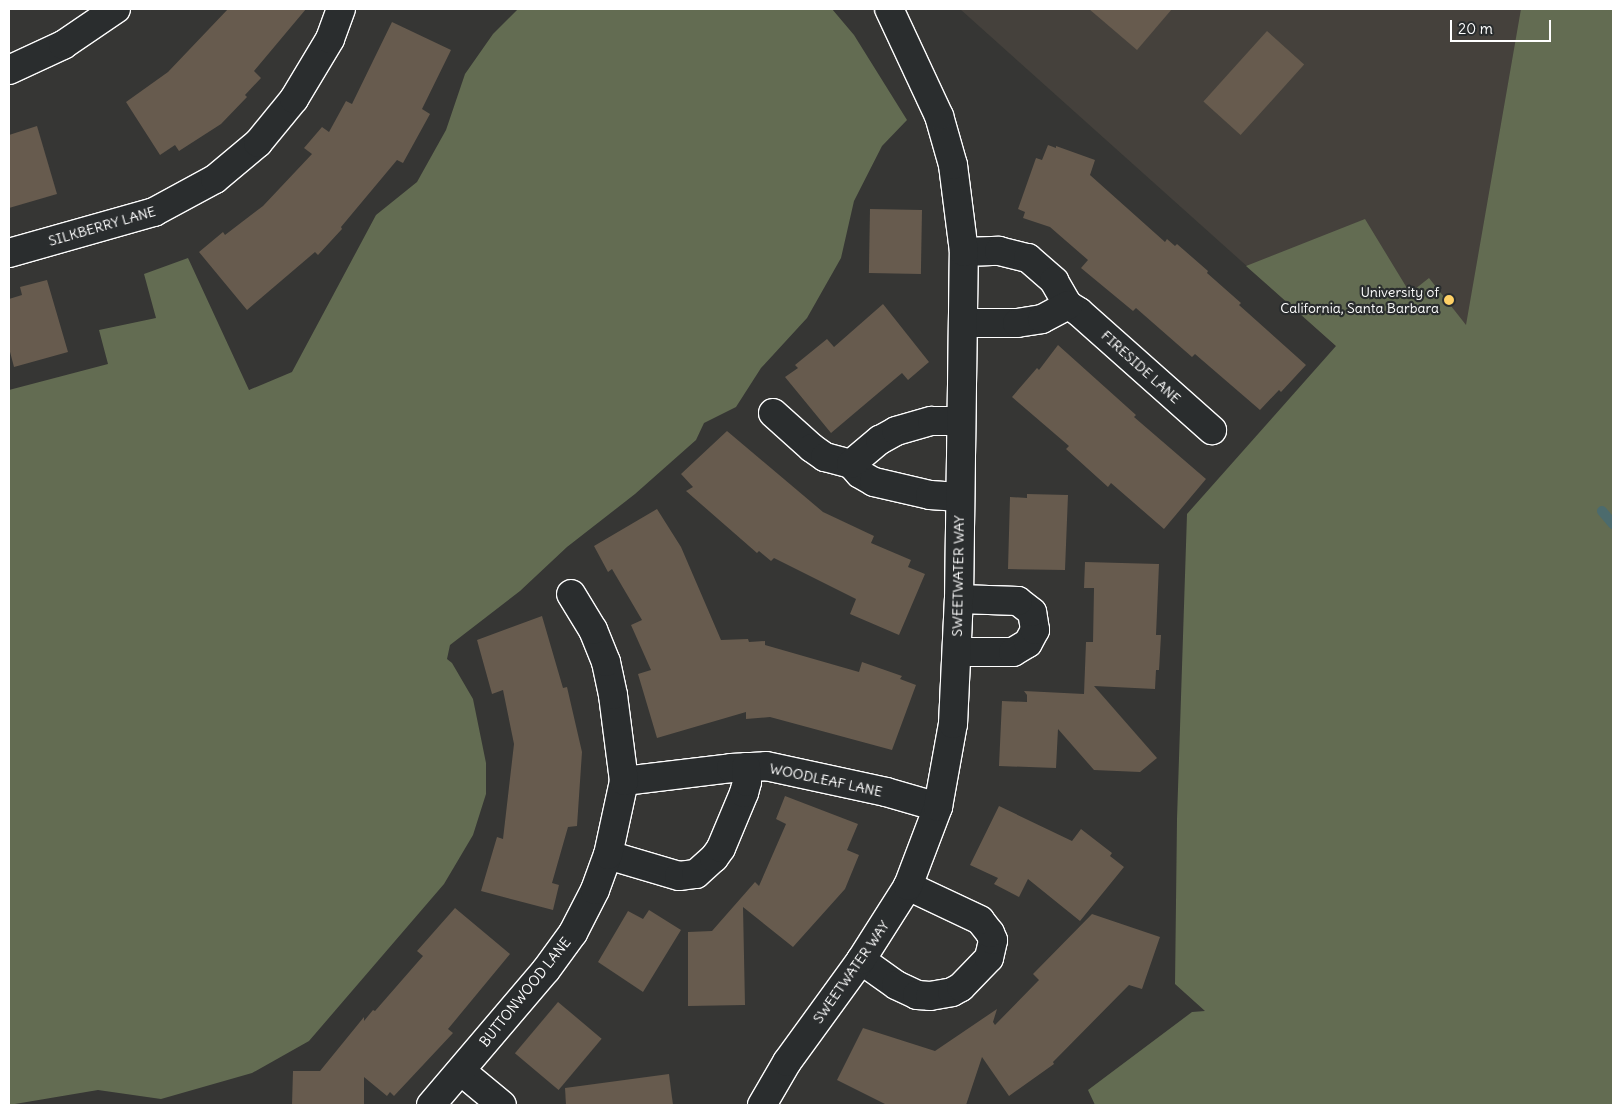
<!DOCTYPE html>
<style>
body{margin:0}
#map{position:relative;width:1622px;height:1114px;overflow:hidden;background:#363634;font-family:Delius,sans-serif}
div>[style]{position:absolute}
[style*='--x']{left:calc(var(--x)*1px);top:calc(var(--y)*1px);width:calc(var(--w)*1px);rotate:calc(var(--a)*1deg)}
.built>*{inset:0;background:#45413c}
.green>*{inset:0;background:#636c52}
.stream>*{height:10px;margin:-5px;padding:0 5px;transform-origin:5px;border-radius:5px;background:#4c6b6d}
.building>*{inset:0;background:#675b4e;transform-origin:0 0}
.roads{filter:drop-shadow(1px 0 #fff) drop-shadow(-1px 0 #fff) drop-shadow(0 1px #fff) drop-shadow(0 -1px #fff)}
.street>*{height:28px;margin:-14px;padding:0 14px;transform-origin:14px;border-radius:14px;background:#2a2d2e}
.dots>*{width:14px;height:14px;translate:-50% -50%;box-sizing:border-box;border:2px solid #2a2d2e;border-radius:50%}
span{translate:-50% -50%;white-space:nowrap;text-align:center;line-height:1.15;-webkit-text-stroke:4.5px #2a2d2e;paint-order:stroke}
.street-label{font-size:14px;color:#fff}
.poi-label{font-size:14px;color:#fff}
.right{translate:-100% -50%;text-align:right}
.frame{position:absolute;inset:0;border:10px solid #fff;pointer-events:none}
.scale{position:absolute;left:1450px;top:20px;width:101px;height:22px;box-sizing:border-box;border:2px solid #fff;border-top:0;padding-left:6px;font-size:15px;line-height:18px;white-space:nowrap;color:#fff;-webkit-text-stroke:4px #2a2d2e;paint-order:stroke}
</style>
<div id="map">
<div class="built">
<div style="clip-path:polygon(960px 9px,1613px 9px,1613px 565px,1336px 346px)"></div>
</div>
<div class="green">
<div style="clip-path:polygon(518px 9px,832px 9px,854px 35px,907px 120px,882px 146px,854px 201px,841px 258px,807px 318px,761px 368px,736px 407px,704px 423px,696px 440px,635px 494px,567px 547px,520px 591px,450px 645px,447px 659px,452px 663px,473px 699px,486px 763px,486px 794px,473px 835px,444px 884px,309px 1041px,252px 1073px,161px 1099px,98px 1090px,9px 1105px,9px 390px,108px 364px,99px 330px,156px 318px,144px 274px,188px 258px,249px 390px,292px 372px,376px 215px,417px 182px,446px 130px,465px 74px,493px 34px)"></div>
<div style="clip-path:polygon(1521px 9px,1613px 9px,1613px 1105px,1095px 1105px,1088px 1090px,1192px 1012px,1205px 1011px,1175px 984px,1177px 819px,1187px 514px,1336px 346px,1246px 266px,1365px 219px,1410px 293px,1429px 278px,1466px 325px)"></div>
</div>
<div class="stream">
<div style="--x:1602;--y:511;--w:17;--a:50"></div>
</div>
<div class="building">
<div style="clip-path:polygon(228px 9px,306px 9px,254px 71px,261px 78px,245px 95px,247px 97px,221px 124px,179px 151px,175px 145px,160px 155px,126px 102px,168px 72px)"></div>
<div style="clip-path:polygon(1089px 9px,1172px 9px,1137px 50px)"></div>
<div style="clip-path:polygon(392px 22px,451px 50px,422px 109px,430px 114px,403px 163px,397px 160px,341px 227px,342px 229px,318px 255px,315px 252px,247px 310px,199px 252px,223px 232px,225px 235px,263px 206px,312px 154px,304px 148px,322px 127px,329px 132px,346px 101px,352px 104px)"></div>
<div style="left:1267px;top:31px;width:50px;height:95px;rotate:42deg"></div>
<div style="clip-path:polygon(37px 126px,57px 194px,9px 208px,9px 135px)"></div>
<div style="clip-path:polygon(1048px 145px,1056px 148px,1056px 146px,1095px 160px,1090px 175px,1165px 242px,1167px 239px,1175px 246px,1177px 244px,1208px 271px,1207px 273px,1241px 303px,1239px 305px,1306px 365px,1281px 392px,1279px 390px,1260px 410px,1195px 354px,1192px 357px,1136px 308px,1133px 311px,1081px 268px,1088px 260px,1050px 227px,1023px 218px,1025px 212px,1018px 209px,1036px 158px,1042px 160px)"></div>
<div style="left:870px;top:209px;width:52px;height:64px;rotate:1deg"></div>
<div style="clip-path:polygon(47px 280px,68px 352px,14px 367px,9px 348px,9px 299px,22px 295px,20px 287px)"></div>
<div style="clip-path:polygon(883px 304px,929px 362px,908px 380px,902px 373px,831px 433px,785px 377px,798px 368px,795px 365px,827px 339px,834px 347px)"></div>
<div style="clip-path:polygon(1058px 345px,1136px 415px,1134px 417px,1206px 479px,1164px 529px,1111px 483px,1108px 487px,1066px 449px,1069px 446px,1012px 397px,1037px 368px,1039px 370px)"></div>
<div style="clip-path:polygon(727px 431px,823px 512px,874px 536px,871px 543px,911px 560px,908px 567px,925px 574px,899px 635px,850px 614px,856px 599px,774px 558px,771px 561px,759px 551px,757px 553px,686px 491px,693px 487px,681px 474px)"></div>
<div style="clip-path:polygon(1027px 494px,1068px 495px,1065px 570px,1008px 569px,1010px 497px,1027px 498px)"></div>
<div style="clip-path:polygon(657px 509px,681px 547px,721px 640px,748px 639px,749px 642px,765px 641px,765px 645px,859px 672px,862px 662px,902px 676px,900px 679px,916px 685px,892px 750px,770px 717px,746px 719px,746px 712px,657px 738px,638px 674px,651px 670px,631px 625px,642px 620px,612px 569px,608px 572px,594px 546px)"></div>
<div style="clip-path:polygon(1085px 562px,1159px 564px,1156px 635px,1161px 635px,1159px 670px,1156px 670px,1155px 689px,1094px 686px,1157px 758px,1140px 772px,1094px 770px,1058px 729px,1056px 768px,999px 766px,1002px 701px,1027px 702px,1027px 695px,1024px 691px,1084px 694px,1086px 642px,1093px 642px,1094px 588px,1084px 588px)"></div>
<div style="clip-path:polygon(542px 616px,563px 688px,567px 687px,582px 752px,577px 826px,568px 827px,552px 883px,559px 885px,553px 910px,481px 891px,497px 837px,503px 839px,514px 744px,503px 690px,492px 694px,477px 640px)"></div>
<div style="clip-path:polygon(785px 796px,858px 824px,847px 850px,859px 855px,845px 889px,793px 947px,743px 907px,745px 1005px,688px 1006px,688px 932px,712px 931px,755px 882px,759px 886px,786px 824px,776px 819px)"></div>
<div style="clip-path:polygon(999px 806px,1072px 841px,1081px 829px,1112px 853px,1110px 856px,1124px 867px,1080px 921px,1028px 879px,1019px 897px,994px 884px,998px 878px,970px 865px)"></div>
<div style="clip-path:polygon(455px 908px,510px 954px,448px 1029px,453px 1033px,394px 1096px,390px 1092px,387px 1096px,364px 1077px,364px 1105px,292px 1105px,293px 1071px,320px 1071px,364px 1017px,364px 1021px,373px 1010px,375px 1011px,423px 956px,417px 951px)"></div>
<div style="clip-path:polygon(649px 910px,681px 930px,643px 992px,598px 962px,628px 911px,643px 919px)"></div>
<div style="clip-path:polygon(1092px 914px,1160px 937px,1142px 989px,1129px 985px,1053px 1062px,1054px 1064px,1009px 1096px,982px 1057px,966px 1105px,887px 1105px,837px 1080px,863px 1028px,935px 1051px,997px 1009px,993px 1022px,995px 1025px,1039px 980px,1033px 974px)"></div>
<div style="left:558px;top:1002px;width:57px;height:67px;rotate:40deg"></div>
<div style="clip-path:polygon(669px 1074px,673px 1105px,566px 1105px,565px 1088px)"></div>
</div>
<div class="roads">
<div class="street">
<div style="--x:9;--y:70;--w:60;--a:-24.8"></div>
<div style="--x:63;--y:45;--w:64;--a:-34.2"></div>
<div style="--x:964;--y:252;--w:35;--a:-2"></div>
<div style="--x:999;--y:251;--w:30;--a:14"></div>
<div style="--x:1028;--y:258;--w:35;--a:41"></div>
<div style="--x:1054;--y:281;--w:28;--a:60"></div>
<div style="--x:1068;--y:305;--w:13;--a:32"></div>
<div style="--x:1079;--y:312;--w:178;--a:41.6"></div>
<div style="--x:9;--y:253;--w:151;--a:-15.8"></div>
<div style="--x:154;--y:212;--w:69;--a:-28.4"></div>
<div style="--x:215;--y:179;--w:56;--a:-39.9"></div>
<div style="--x:258;--y:143;--w:57;--a:-50.7"></div>
<div style="--x:294;--y:99;--w:70;--a:-59"></div>
<div style="--x:330;--y:39;--w:32;--a:-70"></div>
<div style="--x:964;--y:323;--w:53;--a:0"></div>
<div style="--x:1017;--y:323;--w:25;--a:-9"></div>
<div style="--x:1042;--y:319;--w:30;--a:-28"></div>
<div style="--x:773;--y:413;--w:52;--a:41.9"></div>
<div style="--x:812;--y:448;--w:16;--a:35"></div>
<div style="--x:825;--y:457;--w:27;--a:15"></div>
<div style="--x:851;--y:464;--w:13;--a:48"></div>
<div style="--x:860;--y:474;--w:16;--a:30"></div>
<div style="--x:874;--y:482;--w:57;--a:13.1"></div>
<div style="--x:930;--y:495;--w:29;--a:4"></div>
<div style="--x:851;--y:464;--w:38;--a:-40"></div>
<div style="--x:880;--y:440;--w:18;--a:-29"></div>
<div style="--x:896;--y:431;--w:37;--a:-16"></div>
<div style="--x:932;--y:421;--w:29;--a:0"></div>
<div style="--x:957;--y:652;--w:56;--a:0"></div>
<div style="--x:1013;--y:652;--w:17;--a:-31"></div>
<div style="--x:1028;--y:643;--w:15;--a:-62"></div>
<div style="--x:1035;--y:630;--w:18;--a:-99"></div>
<div style="--x:1032;--y:612;--w:18;--a:-142"></div>
<div style="--x:1018;--y:601;--w:59;--a:-178.1"></div>
<div style="--x:624;--y:781;--w:108;--a:-6.9"></div>
<div style="--x:731;--y:768;--w:35;--a:-3"></div>
<div style="--x:766;--y:766;--w:123;--a:12.2"></div>
<div style="--x:886;--y:792;--w:54;--a:16.1"></div>
<div style="--x:608;--y:855;--w:74;--a:16.5"></div>
<div style="--x:679;--y:876;--w:17;--a:-7"></div>
<div style="--x:696;--y:874;--w:24;--a:-42"></div>
<div style="--x:714;--y:858;--w:12;--a:-55"></div>
<div style="--x:721;--y:848;--w:60;--a:-67.3"></div>
<div style="--x:744;--y:793;--w:11;--a:-75"></div>
<div style="--x:747;--y:782;--w:15;--a:-94"></div>
<div style="--x:861;--y:960;--w:43;--a:35.5"></div>
<div style="--x:896;--y:985;--w:23;--a:25"></div>
<div style="--x:917;--y:995;--w:13;--a:4"></div>
<div style="--x:930;--y:996;--w:22;--a:-10"></div>
<div style="--x:952;--y:992;--w:10;--a:-29"></div>
<div style="--x:961;--y:987;--w:40;--a:-46"></div>
<div style="--x:989;--y:958;--w:18;--a:-77"></div>
<div style="--x:993;--y:940;--w:8;--a:-113"></div>
<div style="--x:990;--y:933;--w:16;--a:-128"></div>
<div style="--x:980;--y:920;--w:80;--a:-154.7"></div>
<div style="--x:461;--y:1071;--w:53;--a:39.7"></div>
<div style="--x:431;--y:1105;--w:177;--a:-49.6"></div>
<div style="--x:546;--y:970;--w:46;--a:-53.9"></div>
<div style="--x:573;--y:933;--w:48;--a:-62.9"></div>
<div style="--x:595;--y:890;--w:37;--a:-70"></div>
<div style="--x:608;--y:855;--w:76;--a:-77.8"></div>
<div style="--x:624;--y:781;--w:87;--a:-97.3"></div>
<div style="--x:613;--y:695;--w:34;--a:-102"></div>
<div style="--x:606;--y:662;--w:35;--a:-112"></div>
<div style="--x:593;--y:630;--w:42;--a:-121.4"></div>
<div style="--x:762;--y:1105;--w:50;--a:-59.8"></div>
<div style="--x:787;--y:1062;--w:126;--a:-54"></div>
<div style="--x:861;--y:960;--w:88;--a:-57.6"></div>
<div style="--x:908;--y:886;--w:85;--a:-69.2"></div>
<div style="--x:938;--y:807;--w:84;--a:-79.8"></div>
<div style="--x:953;--y:724;--w:125;--a:-87.3"></div>
<div style="--x:959;--y:599;--w:347;--a:-89.2"></div>
<div style="--x:964;--y:252;--w:88;--a:-97.2"></div>
<div style="--x:953;--y:165;--w:51;--a:-105.9"></div>
<div style="--x:939;--y:116;--w:118;--a:-115"></div>
</div>
</div>
<div class="dots">
<div style="left:1449px;top:300px;background:#ffd166"></div>
</div>
<div class="street-label">
<span style="left:102px;top:226px;rotate:-16deg">SILKBERRY LANE</span>
<span style="left:1141px;top:367px;rotate:42deg">FIRESIDE LANE</span>
<span style="left:958px;top:576px;rotate:-89deg">SWEETWATER WAY</span>
<span style="left:826px;top:780px;rotate:12deg">WOODLEAF LANE</span>
<span style="left:851px;top:972px;rotate:-55deg">SWEETWATER WAY</span>
<span style="left:525px;top:992px;rotate:-51deg">BUTTONWOOD LANE</span>
</div>
<div class="poi-label">
<span class="right" style="left:1439px;top:300px">University of<br>California, Santa Barbara</span>
</div>
<div class="frame"></div>
<div class="scale">20 m</div>
</div>
